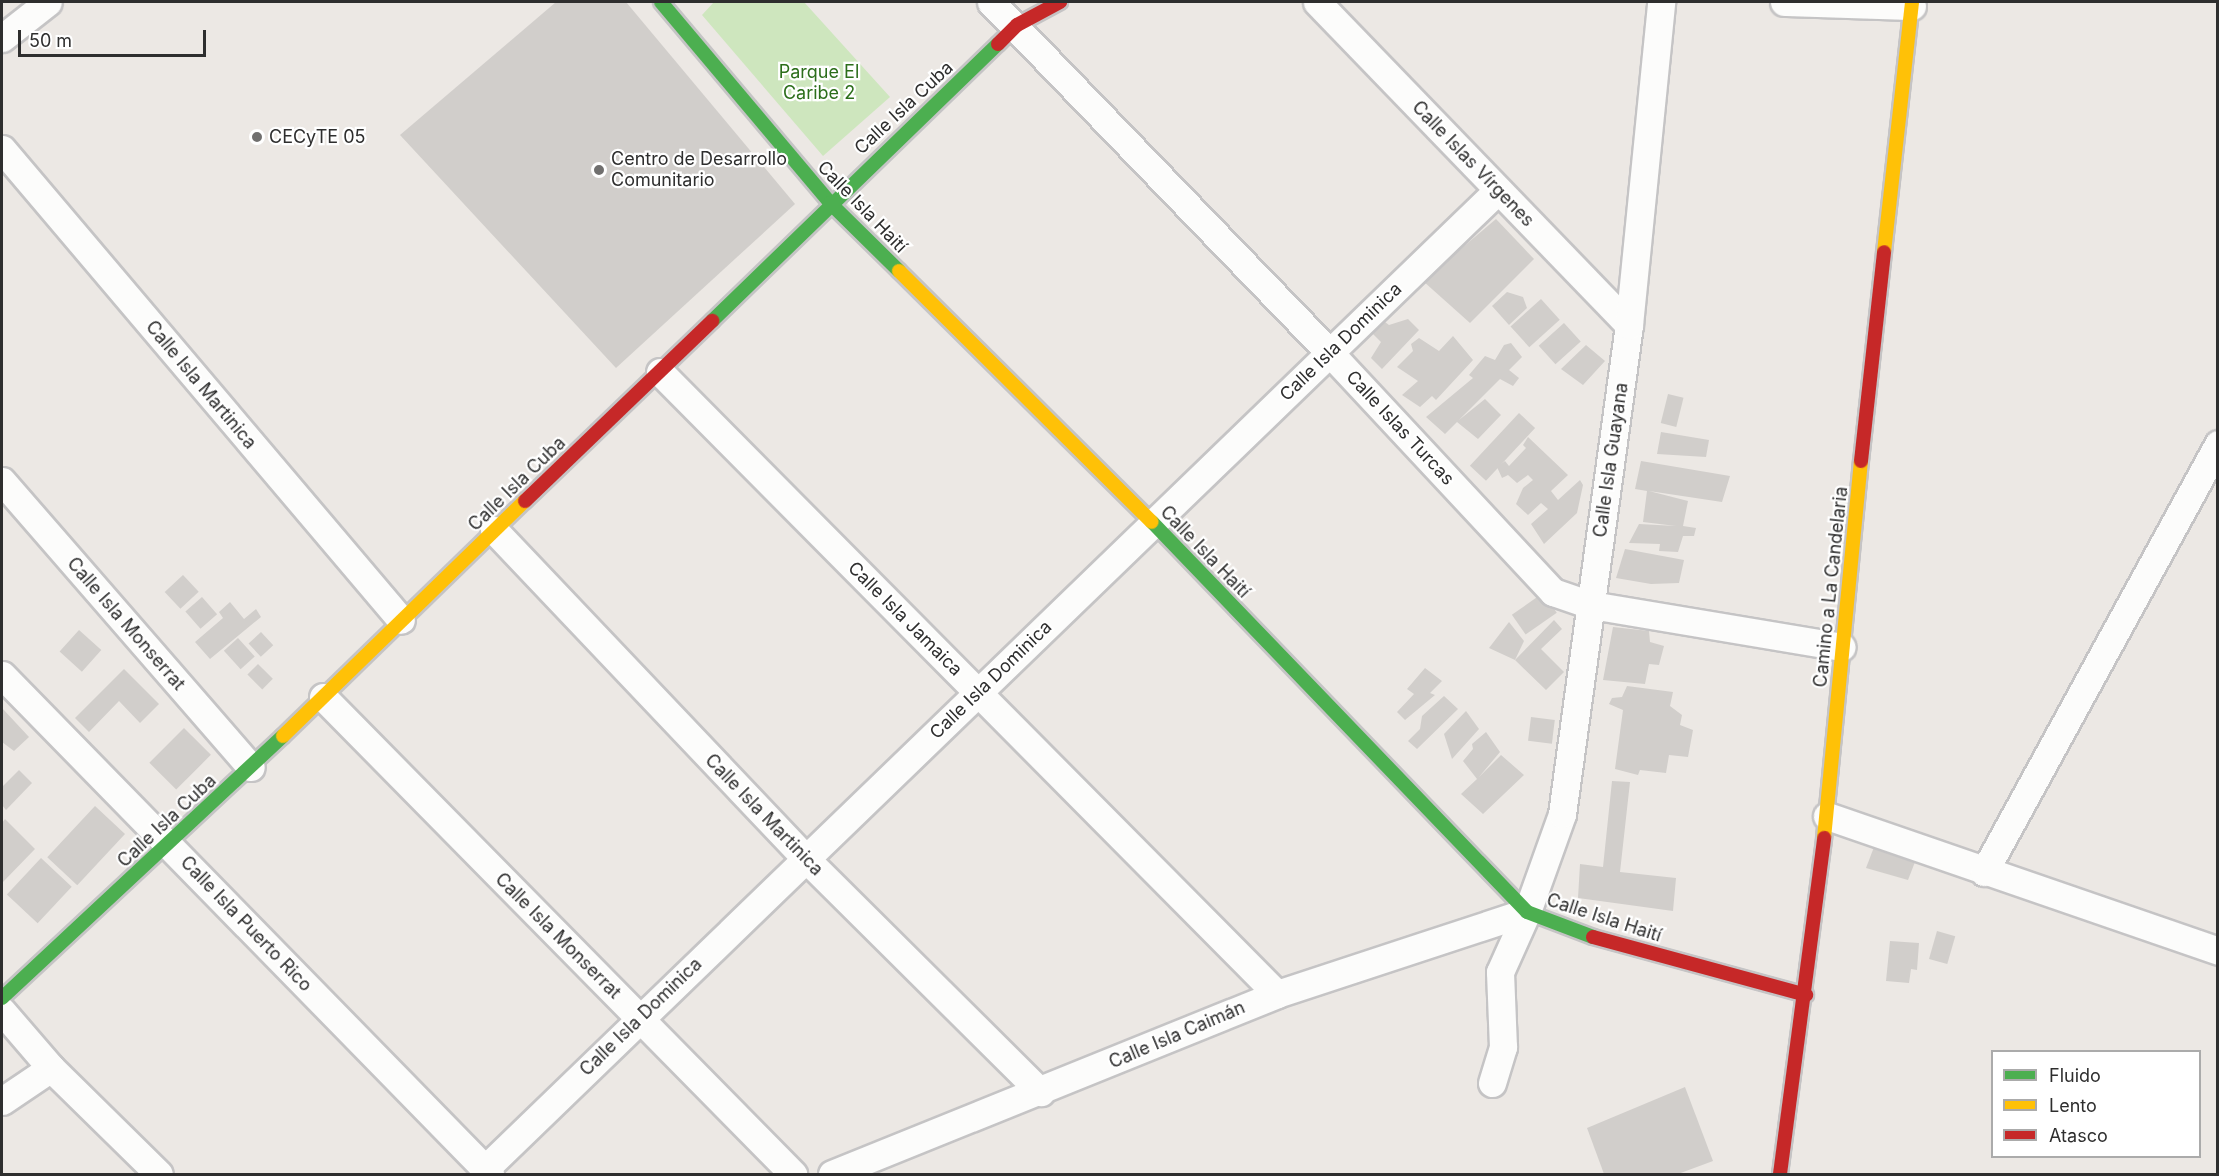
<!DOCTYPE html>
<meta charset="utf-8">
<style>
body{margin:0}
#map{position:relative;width:2219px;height:1176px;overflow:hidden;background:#ece8e4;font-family:Inter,sans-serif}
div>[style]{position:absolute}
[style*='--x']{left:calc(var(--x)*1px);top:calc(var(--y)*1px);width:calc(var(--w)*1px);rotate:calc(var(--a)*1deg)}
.green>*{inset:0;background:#cee6be}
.building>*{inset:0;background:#d1cecb;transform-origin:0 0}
.roads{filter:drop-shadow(2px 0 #c5c4c5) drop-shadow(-2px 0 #c5c4c5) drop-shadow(0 2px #c5c4c5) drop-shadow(0 -2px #c5c4c5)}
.street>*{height:27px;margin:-13.5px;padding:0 13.5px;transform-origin:13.5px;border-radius:13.5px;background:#fcfcfb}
.fast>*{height:14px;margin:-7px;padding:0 7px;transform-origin:7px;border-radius:7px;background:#4caf50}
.slow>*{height:14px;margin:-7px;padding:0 7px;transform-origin:7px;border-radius:7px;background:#ffc107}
.jam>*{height:14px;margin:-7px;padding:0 7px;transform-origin:7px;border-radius:7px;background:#c62828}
.dots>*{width:16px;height:16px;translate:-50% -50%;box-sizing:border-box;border:3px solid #fff;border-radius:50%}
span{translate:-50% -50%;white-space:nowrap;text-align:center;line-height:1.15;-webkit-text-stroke:4.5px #fff;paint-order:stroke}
.park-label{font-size:18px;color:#2c6e1b}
.street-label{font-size:18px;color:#2e2e2e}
.poi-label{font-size:18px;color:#2e2e2e}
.left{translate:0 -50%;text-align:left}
.frame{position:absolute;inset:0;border:3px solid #2e2e2e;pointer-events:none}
.legend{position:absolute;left:1991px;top:1050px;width:210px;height:108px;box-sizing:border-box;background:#fff;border:2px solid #ababab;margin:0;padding:8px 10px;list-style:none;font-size:18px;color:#2e2e2e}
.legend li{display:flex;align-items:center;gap:12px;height:30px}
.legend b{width:30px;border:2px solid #ababab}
.scale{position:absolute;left:18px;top:30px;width:188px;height:27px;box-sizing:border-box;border:3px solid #2e2e2e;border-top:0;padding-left:8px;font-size:18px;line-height:21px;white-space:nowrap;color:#2e2e2e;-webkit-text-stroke:4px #fff;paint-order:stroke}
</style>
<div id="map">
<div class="green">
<div style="clip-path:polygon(714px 2px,804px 2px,890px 97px,823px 156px,702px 15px)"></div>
</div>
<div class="building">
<div style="clip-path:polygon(556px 2px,626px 2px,795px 204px,616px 368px,400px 135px)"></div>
<div style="clip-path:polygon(1496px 219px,1534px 259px,1470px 323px,1423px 281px)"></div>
<div style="clip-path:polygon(1507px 292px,1523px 297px,1527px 308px,1509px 325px,1492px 306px)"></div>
<div style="left:1541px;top:299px;width:28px;height:41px;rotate:48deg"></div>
<div style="clip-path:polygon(1408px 319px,1419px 330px,1382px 369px,1371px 358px,1381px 342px,1371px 332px,1385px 322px,1389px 325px)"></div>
<div style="left:1564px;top:323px;width:25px;height:34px;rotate:48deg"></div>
<div style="clip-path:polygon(1453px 336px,1473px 360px,1436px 400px,1432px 396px,1420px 407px,1402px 395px,1418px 381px,1397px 367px,1413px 351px,1411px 344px,1419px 338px,1439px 351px)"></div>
<div style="clip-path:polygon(1511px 343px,1522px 357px,1509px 370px,1519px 378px,1513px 386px,1500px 379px,1459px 420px,1485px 399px,1501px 415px,1478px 439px,1457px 422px,1445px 434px,1426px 417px,1473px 378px,1469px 375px,1485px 356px,1495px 360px,1504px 345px)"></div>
<div style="clip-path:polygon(1586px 345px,1605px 361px,1583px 385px,1561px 369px)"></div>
<div style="left:1668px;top:394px;width:16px;height:30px;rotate:14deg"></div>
<div style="left:1519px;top:413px;width:22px;height:72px;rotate:43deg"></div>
<div style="clip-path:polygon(1661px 432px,1709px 440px,1706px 457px,1657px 454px)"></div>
<div style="clip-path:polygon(1528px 437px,1568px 475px,1551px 491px,1558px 500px,1580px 480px,1583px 485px,1577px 513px,1544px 544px,1531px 524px,1548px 509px,1541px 503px,1528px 515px,1516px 504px,1523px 488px,1533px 480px,1528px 475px,1517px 483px,1508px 475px,1502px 478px,1497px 467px,1505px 461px,1509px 466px,1526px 448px,1523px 445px)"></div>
<div style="clip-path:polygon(1641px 461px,1730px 476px,1722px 502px,1649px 491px,1688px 501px,1683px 526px,1696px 528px,1694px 536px,1683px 536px,1678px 552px,1659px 551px,1660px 544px,1629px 543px,1639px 524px,1676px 526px,1643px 522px,1647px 491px,1635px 489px)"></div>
<div style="clip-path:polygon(1625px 549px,1684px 560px,1679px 583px,1651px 584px,1616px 578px)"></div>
<div style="left:183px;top:575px;width:23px;height:25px;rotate:47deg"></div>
<div style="left:1543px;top:593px;width:24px;height:38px;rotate:55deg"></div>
<div style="left:202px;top:597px;width:23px;height:22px;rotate:49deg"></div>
<div style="clip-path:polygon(230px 602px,244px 619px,256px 609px,261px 617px,210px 659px,195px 642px,223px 618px,219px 612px)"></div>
<div style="clip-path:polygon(1554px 620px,1562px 629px,1541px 649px,1564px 672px,1546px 690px,1515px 660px)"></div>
<div style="clip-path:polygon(1509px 622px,1524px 641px,1515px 660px,1489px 648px)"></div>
<div style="clip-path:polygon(1613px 627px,1649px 631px,1650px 642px,1664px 646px,1659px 665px,1649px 664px,1645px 684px,1603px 680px)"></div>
<div style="left:79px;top:630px;width:30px;height:29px;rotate:42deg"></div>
<div style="left:261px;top:632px;width:18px;height:17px;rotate:47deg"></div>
<div style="left:238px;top:638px;width:25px;height:19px;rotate:48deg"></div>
<div style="left:258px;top:664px;width:21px;height:15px;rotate:45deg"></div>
<div style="clip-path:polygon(1425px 668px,1442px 681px,1430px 693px,1435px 695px,1405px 720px,1397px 712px,1414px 694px,1407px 689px)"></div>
<div style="clip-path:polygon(124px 669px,159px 704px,140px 723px,119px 701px,89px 732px,75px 718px)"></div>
<div style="clip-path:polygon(1627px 686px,1673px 692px,1670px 706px,1682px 715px,1680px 725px,1693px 730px,1688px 757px,1669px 755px,1666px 773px,1640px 770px,1638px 775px,1615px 769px,1623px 710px,1609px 704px,1612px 698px,1622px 697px)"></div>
<div style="clip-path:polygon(1444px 696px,1458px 709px,1417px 749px,1408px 741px,1420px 729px,1422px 716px)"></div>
<div style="clip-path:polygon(2px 708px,29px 737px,14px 751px,2px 742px)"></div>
<div style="clip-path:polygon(1466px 711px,1479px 729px,1452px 759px,1444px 734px)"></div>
<div style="left:1531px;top:717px;width:24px;height:24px;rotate:7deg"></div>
<div style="left:184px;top:728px;width:38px;height:49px;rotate:45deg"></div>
<div style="clip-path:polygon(1486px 732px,1500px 752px,1479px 777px,1501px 755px,1524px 775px,1483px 814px,1461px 794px,1477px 779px,1463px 761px,1473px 749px,1472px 744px)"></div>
<div style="clip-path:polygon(19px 770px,32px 783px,6px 810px,2px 805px,2px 787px)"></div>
<div style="clip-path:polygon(1612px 781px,1630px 782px,1620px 872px,1676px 878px,1673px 911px,1578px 898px,1580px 864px,1603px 867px)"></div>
<div style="left:95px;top:806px;width:41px;height:70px;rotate:43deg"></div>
<div style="clip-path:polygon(5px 819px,35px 849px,2px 883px,2px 823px)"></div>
<div style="clip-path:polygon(1874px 847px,1915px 862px,1908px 880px,1866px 868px)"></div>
<div style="left:41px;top:858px;width:42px;height:50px;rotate:43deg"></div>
<div style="left:1937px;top:931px;width:19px;height:29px;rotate:16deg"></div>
<div style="clip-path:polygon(1890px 941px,1919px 943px,1917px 970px,1911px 969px,1909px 983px,1886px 981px)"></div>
<div style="clip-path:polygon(1685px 1087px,1713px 1161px,1678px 1174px,1604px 1174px,1587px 1128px)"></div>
</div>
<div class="roads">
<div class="street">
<div style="--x:991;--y:2;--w:488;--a:46"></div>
<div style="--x:1330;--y:353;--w:327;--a:47"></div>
<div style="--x:1553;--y:592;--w:40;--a:18.9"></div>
<div style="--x:1591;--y:605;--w:254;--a:9.5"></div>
<div style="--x:1317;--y:2;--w:449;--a:46"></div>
<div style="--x:1784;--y:2;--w:128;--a:1.8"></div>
<div style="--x:2;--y:38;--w:58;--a:-38"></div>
<div style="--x:2;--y:149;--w:617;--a:49.73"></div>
<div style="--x:660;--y:372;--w:876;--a:45.23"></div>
<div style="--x:2;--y:481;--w:379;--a:49"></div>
<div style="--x:494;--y:530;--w:453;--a:46.5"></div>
<div style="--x:806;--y:859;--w:331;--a:44.8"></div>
<div style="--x:2;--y:675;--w:698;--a:45.64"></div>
<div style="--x:323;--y:697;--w:670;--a:45.42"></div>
<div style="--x:1827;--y:816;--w:414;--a:19"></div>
<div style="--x:1984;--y:872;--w:488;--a:-61.3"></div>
<div style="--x:2;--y:1011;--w:75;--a:49.3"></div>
<div style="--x:51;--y:1068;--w:151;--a:44.5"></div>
<div style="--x:1492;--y:1083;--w:38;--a:-73"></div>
<div style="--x:1503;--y:1047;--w:75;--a:-92.3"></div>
<div style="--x:1500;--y:972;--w:66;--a:-65.8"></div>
<div style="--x:1527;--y:912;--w:104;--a:-70.3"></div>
<div style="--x:1562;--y:814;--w:494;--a:-82.2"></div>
<div style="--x:1629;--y:325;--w:325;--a:-84.3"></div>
<div style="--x:2;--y:1101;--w:59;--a:-34"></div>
<div style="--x:485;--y:1169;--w:1407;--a:-44.02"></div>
<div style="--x:832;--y:1174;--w:480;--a:-22"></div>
<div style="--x:1277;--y:994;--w:263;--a:-18.2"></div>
</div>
<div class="fast">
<div style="--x:661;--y:2;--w:263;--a:49.9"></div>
<div style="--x:830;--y:203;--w:97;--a:44.6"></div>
<div style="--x:712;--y:321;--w:398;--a:-44.1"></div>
<div style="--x:1152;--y:522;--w:541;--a:46.12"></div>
<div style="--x:1527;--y:912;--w:71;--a:20.7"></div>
<div style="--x:2;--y:998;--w:384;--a:-43"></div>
</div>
<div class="slow">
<div style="--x:1884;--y:252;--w:252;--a:-83.6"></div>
<div style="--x:899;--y:271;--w:356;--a:44.8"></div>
<div style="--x:283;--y:736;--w:337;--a:-44.2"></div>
<div style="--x:1824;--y:838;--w:379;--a:-84.4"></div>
</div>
<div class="jam">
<div style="--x:998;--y:44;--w:27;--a:-45"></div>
<div style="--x:1017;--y:25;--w:49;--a:-28.1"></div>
<div style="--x:1861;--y:461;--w:210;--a:-83.7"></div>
<div style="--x:525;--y:501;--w:260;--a:-43.9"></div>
<div style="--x:1593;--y:937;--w:221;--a:15.2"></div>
<div style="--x:1780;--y:1174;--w:339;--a:-82.5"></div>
</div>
</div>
<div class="dots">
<div style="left:257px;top:137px;background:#706f6e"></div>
<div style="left:599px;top:170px;background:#706f6e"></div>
</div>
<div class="park-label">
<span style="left:819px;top:83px">Parque El<br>Caribe 2</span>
</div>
<div class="street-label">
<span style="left:904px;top:108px;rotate:-43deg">Calle Isla Cuba</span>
<span style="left:1473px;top:164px;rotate:46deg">Calle Islas Vírgenes</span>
<span style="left:862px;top:207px;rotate:46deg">Calle Isla Haití</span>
<span style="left:1341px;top:342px;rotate:-44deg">Calle Isla Dominica</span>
<span style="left:201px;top:385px;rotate:50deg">Calle Isla Martinica</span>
<span style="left:1400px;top:428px;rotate:47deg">Calle Islas Turcas</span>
<span style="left:1611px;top:460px;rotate:-82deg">Calle Isla Guayana</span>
<span style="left:517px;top:484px;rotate:-44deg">Calle Isla Cuba</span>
<span style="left:1205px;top:552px;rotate:46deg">Calle Isla Haití</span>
<span style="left:1831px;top:587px;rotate:-84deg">Camino a La Candelaria</span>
<span style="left:905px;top:619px;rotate:45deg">Calle Isla Jamaica</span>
<span style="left:126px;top:624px;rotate:49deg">Calle Isla Monserrat</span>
<span style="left:991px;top:680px;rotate:-44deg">Calle Isla Dominica</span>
<span style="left:764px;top:815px;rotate:46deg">Calle Isla Martinica</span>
<span style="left:167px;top:821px;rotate:-43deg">Calle Isla Cuba</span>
<span style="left:1604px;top:918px;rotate:18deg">Calle Isla Haití</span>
<span style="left:246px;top:924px;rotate:46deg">Calle Isla Puerto Rico</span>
<span style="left:558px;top:936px;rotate:45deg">Calle Isla Monserrat</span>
<span style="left:641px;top:1017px;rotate:-44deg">Calle Isla Dominica</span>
<span style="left:1177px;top:1035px;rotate:-23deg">Calle Isla Caimán</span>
</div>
<div class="poi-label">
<span class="left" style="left:269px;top:137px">CECyTE 05</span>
<span class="left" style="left:611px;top:170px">Centro de Desarrollo<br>Comunitario</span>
</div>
<div class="frame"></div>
<ul class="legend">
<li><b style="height:8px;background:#4caf50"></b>Fluido</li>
<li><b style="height:8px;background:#ffc107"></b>Lento</li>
<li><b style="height:8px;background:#c62828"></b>Atasco</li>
</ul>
<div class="scale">50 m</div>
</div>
